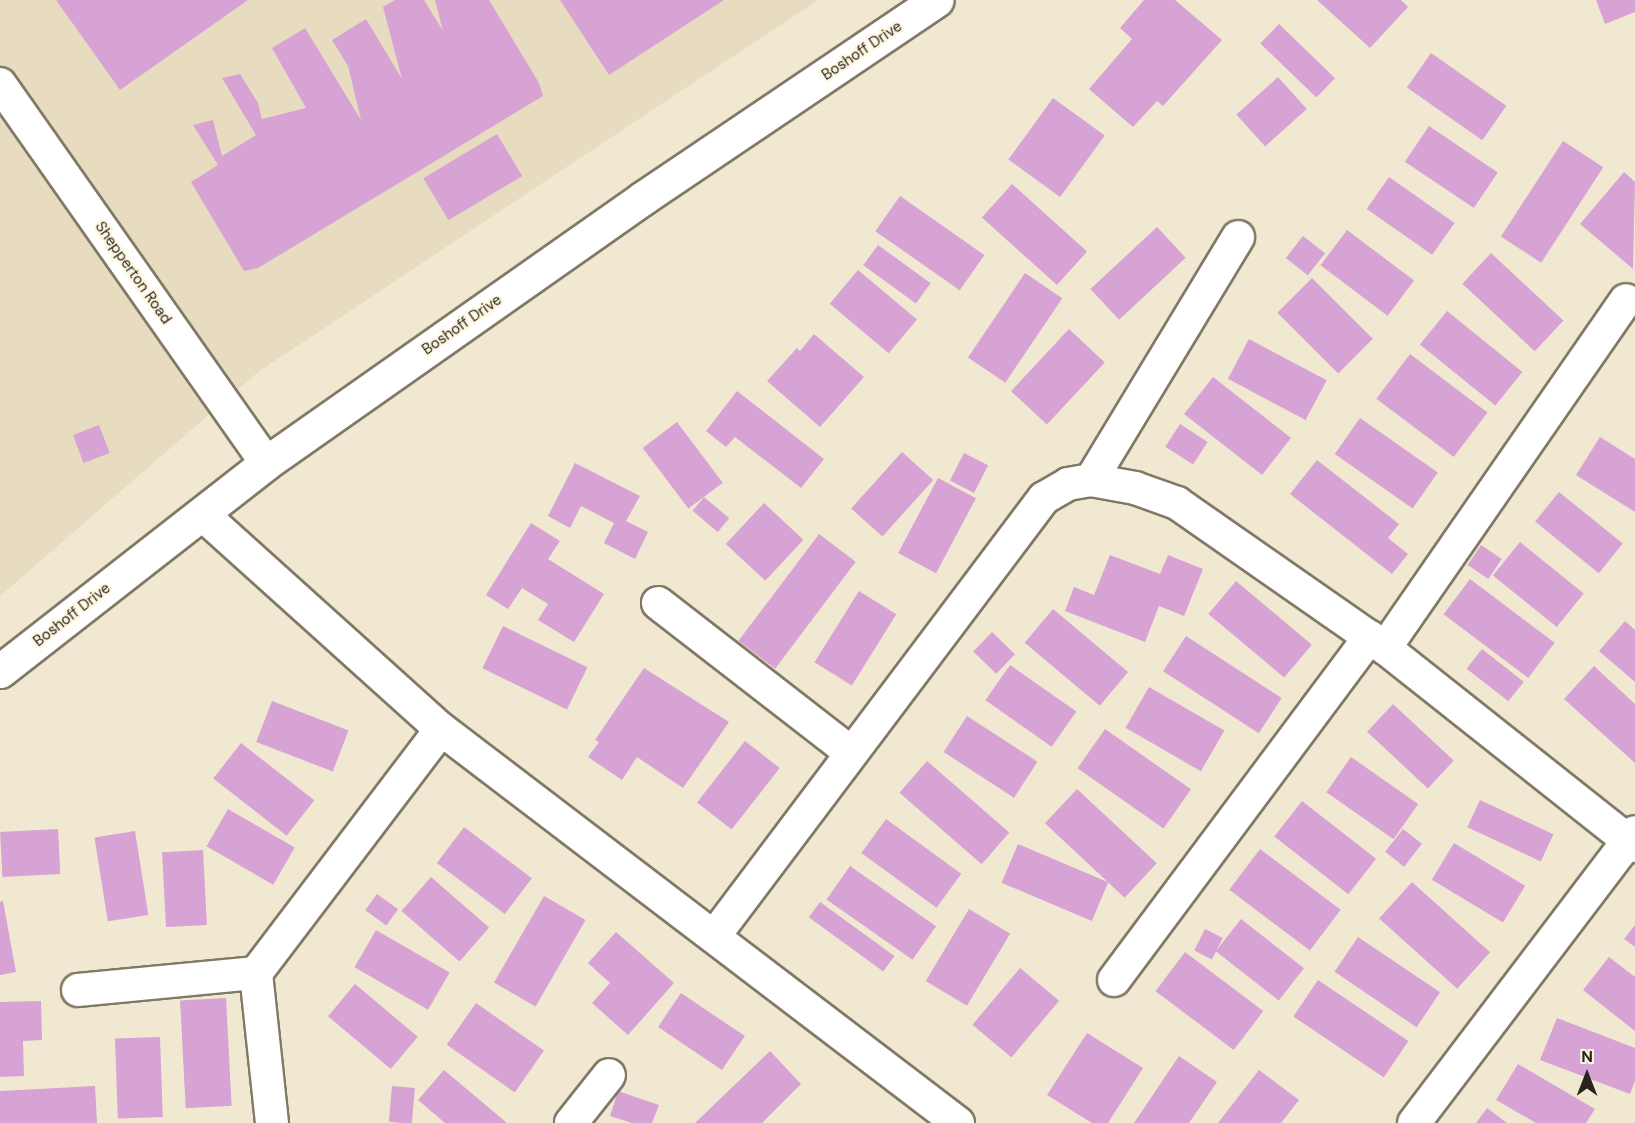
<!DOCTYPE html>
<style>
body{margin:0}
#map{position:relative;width:1635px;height:1123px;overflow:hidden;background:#f1e8d2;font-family:"DM Sans",sans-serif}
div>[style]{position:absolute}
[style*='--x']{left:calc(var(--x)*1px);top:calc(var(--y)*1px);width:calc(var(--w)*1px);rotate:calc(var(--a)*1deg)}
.built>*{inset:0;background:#e7dcbf}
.building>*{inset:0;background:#d7a3d4;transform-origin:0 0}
.roads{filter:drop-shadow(2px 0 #817966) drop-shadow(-2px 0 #817966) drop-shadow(0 2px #817966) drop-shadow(0 -2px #817966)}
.minor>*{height:32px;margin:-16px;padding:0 16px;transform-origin:16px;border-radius:16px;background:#fff}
.secondary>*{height:33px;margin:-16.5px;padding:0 16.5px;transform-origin:16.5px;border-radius:16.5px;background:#fff}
span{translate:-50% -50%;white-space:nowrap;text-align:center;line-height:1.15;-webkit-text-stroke:4.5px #fef6e0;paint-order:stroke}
.street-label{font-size:15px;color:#27241c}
.north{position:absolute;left:1557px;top:1045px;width:60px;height:60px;-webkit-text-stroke:4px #fef6e0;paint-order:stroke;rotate:0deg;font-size:16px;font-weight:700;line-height:24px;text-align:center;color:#27241c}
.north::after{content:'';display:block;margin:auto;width:21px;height:27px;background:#27241c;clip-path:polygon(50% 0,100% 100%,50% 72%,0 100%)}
</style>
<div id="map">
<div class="built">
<div style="clip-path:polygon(0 0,818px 0,258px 372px,0 596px)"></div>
</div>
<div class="building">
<div style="clip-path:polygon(56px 0,248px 0,120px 90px)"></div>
<div style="clip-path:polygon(395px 0,424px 0,443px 31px,435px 0,489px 0,539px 83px,543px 96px,258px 268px,244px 271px,191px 182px,218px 165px,193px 125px,213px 120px,222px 156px,256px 135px,222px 78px,240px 74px,258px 103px,262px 119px,306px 108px,272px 48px,305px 28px,361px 120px,348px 66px,332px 40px,366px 19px,402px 79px,383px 7px)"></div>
<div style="clip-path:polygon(560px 0,724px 0,609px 75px)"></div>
<div style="clip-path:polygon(1144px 0,1175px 0,1222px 40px,1163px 106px,1157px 101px,1133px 127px,1089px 89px,1132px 39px,1120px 28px)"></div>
<div style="clip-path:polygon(1317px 0,1401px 0,1408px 7px,1370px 48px)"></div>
<div style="clip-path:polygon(1596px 0,1635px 0,1635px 12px,1605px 24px)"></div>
<div style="left:1279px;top:24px;width:78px;height:27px;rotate:44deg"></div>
<div style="left:1431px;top:53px;width:92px;height:42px;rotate:35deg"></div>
<div style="left:1278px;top:77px;width:43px;height:56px;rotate:48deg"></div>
<div style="left:1053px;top:98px;width:64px;height:76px;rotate:36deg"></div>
<div style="left:1429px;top:126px;width:83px;height:43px;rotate:34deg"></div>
<div style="left:497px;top:134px;width:49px;height:86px;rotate:59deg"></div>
<div style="left:1563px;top:141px;width:48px;height:114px;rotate:33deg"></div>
<div style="clip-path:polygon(1624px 172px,1635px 182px,1633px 269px,1580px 224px)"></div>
<div style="left:1389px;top:177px;width:80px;height:39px;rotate:35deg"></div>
<div style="left:1012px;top:184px;width:101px;height:45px;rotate:42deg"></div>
<div style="left:900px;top:196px;width:103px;height:43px;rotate:35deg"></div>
<div style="left:1157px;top:227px;width:42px;height:91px;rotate:47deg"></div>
<div style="left:1347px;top:230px;width:84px;height:44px;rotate:37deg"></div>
<div style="left:1303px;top:236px;width:28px;height:28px;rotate:38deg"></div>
<div style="left:878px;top:245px;width:65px;height:25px;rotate:36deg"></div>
<div style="left:1491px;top:253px;width:99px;height:42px;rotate:43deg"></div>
<div style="left:858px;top:270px;width:77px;height:44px;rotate:40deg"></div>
<div style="left:1025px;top:273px;width:45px;height:102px;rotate:34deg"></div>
<div style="left:1312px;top:278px;width:86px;height:49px;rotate:45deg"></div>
<div style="left:1447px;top:311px;width:97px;height:43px;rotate:39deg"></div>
<div style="left:1069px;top:329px;width:49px;height:85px;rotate:43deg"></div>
<div style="clip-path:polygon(814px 334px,864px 377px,820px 427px,767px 381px,797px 348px,800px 351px)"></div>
<div style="left:1249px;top:339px;width:88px;height:45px;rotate:28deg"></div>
<div style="left:1410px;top:354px;width:97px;height:56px;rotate:37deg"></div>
<div style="left:1213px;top:377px;width:99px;height:47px;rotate:38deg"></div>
<div style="clip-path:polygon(737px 391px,824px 459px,801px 488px,735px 437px,726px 447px,706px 431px)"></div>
<div style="left:1360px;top:418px;width:95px;height:44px;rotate:35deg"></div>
<div style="left:677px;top:422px;width:76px;height:43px;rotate:53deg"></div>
<div style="left:1180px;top:424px;width:33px;height:27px;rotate:33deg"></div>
<div style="left:99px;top:425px;width:30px;height:28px;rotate:69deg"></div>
<div style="clip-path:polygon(1600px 437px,1635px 459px,1635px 512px,1576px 475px)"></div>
<div style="left:902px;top:452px;width:42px;height:76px;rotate:42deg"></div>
<div style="left:964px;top:453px;width:27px;height:31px;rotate:27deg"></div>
<div style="clip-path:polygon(1317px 460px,1399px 524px,1388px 538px,1408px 554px,1392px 574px,1290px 494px)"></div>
<div style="clip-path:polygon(575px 463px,640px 496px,626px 521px,648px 532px,635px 559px,604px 543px,614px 523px,581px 506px,570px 528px,548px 516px)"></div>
<div style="left:938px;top:478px;width:43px;height:85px;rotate:28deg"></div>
<div style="left:1559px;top:492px;width:82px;height:38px;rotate:39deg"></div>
<div style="left:704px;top:497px;width:33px;height:18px;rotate:40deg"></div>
<div style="left:764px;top:503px;width:54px;height:56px;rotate:43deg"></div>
<div style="clip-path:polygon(531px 523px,560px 541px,548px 559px,604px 594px,574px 642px,538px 620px,548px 604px,522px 588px,508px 609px,486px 595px)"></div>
<div style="left:819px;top:534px;width:46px;height:134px;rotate:37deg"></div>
<div style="left:1520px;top:542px;width:82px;height:43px;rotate:39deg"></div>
<div style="left:1481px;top:545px;width:25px;height:24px;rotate:34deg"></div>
<div style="clip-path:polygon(1110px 555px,1160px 574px,1168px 555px,1203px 569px,1184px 616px,1159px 606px,1145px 642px,1065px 611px,1074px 587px,1094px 595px)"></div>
<div style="left:1470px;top:579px;width:106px;height:44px;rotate:37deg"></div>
<div style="left:1236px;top:581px;width:99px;height:43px;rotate:40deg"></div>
<div style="left:859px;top:591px;width:44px;height:84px;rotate:32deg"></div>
<div style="left:1053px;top:609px;width:98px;height:44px;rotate:40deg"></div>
<div style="clip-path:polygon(1625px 621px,1635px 630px,1635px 682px,1599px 651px)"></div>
<div style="left:503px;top:626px;width:94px;height:47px;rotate:26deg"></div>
<div style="left:992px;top:632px;width:32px;height:27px;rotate:44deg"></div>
<div style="left:1186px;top:636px;width:114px;height:42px;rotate:33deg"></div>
<div style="left:1482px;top:649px;width:53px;height:25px;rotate:38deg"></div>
<div style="left:1010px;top:665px;width:81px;height:43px;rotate:35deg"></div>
<div style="clip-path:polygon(1594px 666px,1635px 704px,1635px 763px,1564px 699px)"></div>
<div style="clip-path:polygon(644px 668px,729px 722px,683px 788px,637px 757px,622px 780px,588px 757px,599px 742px,595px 740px)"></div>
<div style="left:1149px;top:687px;width:87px;height:47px;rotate:30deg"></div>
<div style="left:272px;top:701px;width:82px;height:44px;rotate:21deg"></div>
<div style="left:1393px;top:704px;width:83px;height:38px;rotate:43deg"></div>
<div style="left:967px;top:716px;width:84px;height:43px;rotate:33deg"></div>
<div style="left:1105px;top:729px;width:105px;height:48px;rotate:35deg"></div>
<div style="left:745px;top:741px;width:44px;height:78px;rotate:38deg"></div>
<div style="left:241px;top:743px;width:93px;height:45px;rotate:38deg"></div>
<div style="left:1351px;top:757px;width:82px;height:43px;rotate:35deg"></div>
<div style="left:927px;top:761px;width:109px;height:42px;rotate:41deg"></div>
<div style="left:1077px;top:789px;width:109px;height:47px;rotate:43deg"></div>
<div style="left:1480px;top:800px;width:81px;height:30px;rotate:25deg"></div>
<div style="left:1302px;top:801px;width:94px;height:45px;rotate:38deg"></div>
<div style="left:228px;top:809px;width:77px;height:43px;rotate:30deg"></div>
<div style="left:886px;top:819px;width:93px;height:42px;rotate:36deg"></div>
<div style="left:464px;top:827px;width:85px;height:45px;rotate:37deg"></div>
<div style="left:58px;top:829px;width:45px;height:58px;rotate:87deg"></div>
<div style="left:1403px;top:829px;width:24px;height:29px;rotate:38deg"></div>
<div style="left:135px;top:831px;width:85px;height:41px;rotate:81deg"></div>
<div style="left:1454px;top:843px;width:83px;height:43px;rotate:31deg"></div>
<div style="left:1018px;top:844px;width:98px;height:42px;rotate:23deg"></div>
<div style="left:1260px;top:849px;width:101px;height:51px;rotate:37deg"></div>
<div style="left:203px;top:850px;width:75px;height:41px;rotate:87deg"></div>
<div style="left:850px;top:866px;width:105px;height:41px;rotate:35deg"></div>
<div style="left:431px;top:877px;width:77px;height:45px;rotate:41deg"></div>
<div style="left:1412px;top:882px;width:105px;height:49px;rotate:42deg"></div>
<div style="left:377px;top:894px;width:26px;height:20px;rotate:36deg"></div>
<div style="left:544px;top:896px;width:48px;height:100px;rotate:30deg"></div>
<div style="clip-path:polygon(3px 901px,16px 972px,0 975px,0 902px)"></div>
<div style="left:820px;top:902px;width:92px;height:19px;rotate:36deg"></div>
<div style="left:969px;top:909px;width:48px;height:84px;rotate:31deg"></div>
<div style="left:1241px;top:919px;width:80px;height:41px;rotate:38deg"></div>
<div style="clip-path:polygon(1635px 925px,1635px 947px,1624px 939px)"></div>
<div style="left:1205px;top:929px;width:20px;height:24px;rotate:27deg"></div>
<div style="left:376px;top:930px;width:85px;height:43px;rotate:30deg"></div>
<div style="clip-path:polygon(616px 932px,674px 983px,628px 1035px,592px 1003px,610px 983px,588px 963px)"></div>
<div style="left:1358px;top:937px;width:99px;height:42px;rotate:34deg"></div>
<div style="left:1185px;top:952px;width:98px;height:49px;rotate:37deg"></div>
<div style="clip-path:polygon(1609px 957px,1635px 977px,1635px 1031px,1583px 990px)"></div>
<div style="left:1020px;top:968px;width:51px;height:74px;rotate:40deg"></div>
<div style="left:1318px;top:980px;width:109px;height:44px;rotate:34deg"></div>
<div style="left:355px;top:984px;width:82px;height:42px;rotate:40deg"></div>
<div style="left:681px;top:993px;width:77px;height:41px;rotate:34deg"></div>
<div style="left:226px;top:998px;width:108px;height:46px;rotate:87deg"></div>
<div style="clip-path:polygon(41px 1001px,42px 1040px,23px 1041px,24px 1076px,0 1077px,0 1002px)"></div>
<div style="left:476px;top:1003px;width:83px;height:51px;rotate:35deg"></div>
<div style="clip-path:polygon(1557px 1018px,1635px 1048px,1635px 1081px,1630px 1094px,1540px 1060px)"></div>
<div style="clip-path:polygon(1087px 1033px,1143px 1068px,1108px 1123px,1092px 1123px,1047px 1095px)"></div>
<div style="left:160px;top:1037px;width:80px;height:45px;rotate:88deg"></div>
<div style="clip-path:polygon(770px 1051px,801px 1084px,762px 1123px,695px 1123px)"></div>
<div style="clip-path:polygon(1179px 1056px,1217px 1082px,1189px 1123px,1134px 1123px)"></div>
<div style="clip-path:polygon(1518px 1064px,1595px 1109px,1586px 1123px,1536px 1123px,1496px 1100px)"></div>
<div style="clip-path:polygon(444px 1070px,507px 1123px,445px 1123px,418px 1100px)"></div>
<div style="clip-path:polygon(1259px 1070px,1299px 1100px,1281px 1123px,1218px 1123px)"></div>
<div style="clip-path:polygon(95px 1086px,97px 1123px,0 1123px,0 1091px)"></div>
<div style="left:392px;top:1086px;width:23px;height:36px;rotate:5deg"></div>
<div style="clip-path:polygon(618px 1091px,659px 1105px,652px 1123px,632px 1123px,610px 1116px)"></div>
<div style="clip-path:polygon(1487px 1108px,1507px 1123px,1476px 1123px)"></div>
</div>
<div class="roads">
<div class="minor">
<div style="--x:0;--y:84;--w:463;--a:54.9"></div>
<div style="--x:1091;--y:480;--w:284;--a:-58.8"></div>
<div style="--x:202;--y:514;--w:321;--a:42"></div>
<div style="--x:441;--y:729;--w:650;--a:37.31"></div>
<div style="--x:658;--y:603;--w:243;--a:37.8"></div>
<div style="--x:1385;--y:648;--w:423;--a:-55.3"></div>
<div style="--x:715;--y:935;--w:547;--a:-53.03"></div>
<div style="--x:1044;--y:498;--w:28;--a:-30"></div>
<div style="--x:1068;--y:484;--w:23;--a:-10"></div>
<div style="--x:1091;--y:480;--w:45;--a:10.3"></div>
<div style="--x:1135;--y:488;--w:45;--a:19.7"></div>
<div style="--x:1177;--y:503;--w:254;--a:34.9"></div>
<div style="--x:1385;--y:648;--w:319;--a:38.4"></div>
<div style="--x:1114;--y:980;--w:428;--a:-53.3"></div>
<div style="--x:78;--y:990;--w:179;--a:-5.5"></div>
<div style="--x:272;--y:1123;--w:151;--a:-96.1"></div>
<div style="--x:256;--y:973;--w:306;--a:-52.8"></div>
<div style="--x:571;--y:1123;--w:61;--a:-51.6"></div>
<div style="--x:1414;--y:1123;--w:365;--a:-52.8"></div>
</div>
<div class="secondary">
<div style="--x:0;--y:671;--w:338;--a:-38"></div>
<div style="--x:266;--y:463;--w:461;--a:-35.1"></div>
<div style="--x:643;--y:198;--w:354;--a:-34"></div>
</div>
</div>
<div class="street-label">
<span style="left:862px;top:51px;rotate:-34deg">Boshoff Drive</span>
<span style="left:133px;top:273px;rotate:55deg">Shepperton Road</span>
<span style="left:462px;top:325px;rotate:-35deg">Boshoff Drive</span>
<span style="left:72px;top:615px;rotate:-38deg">Boshoff Drive</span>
</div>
<div class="north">N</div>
</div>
